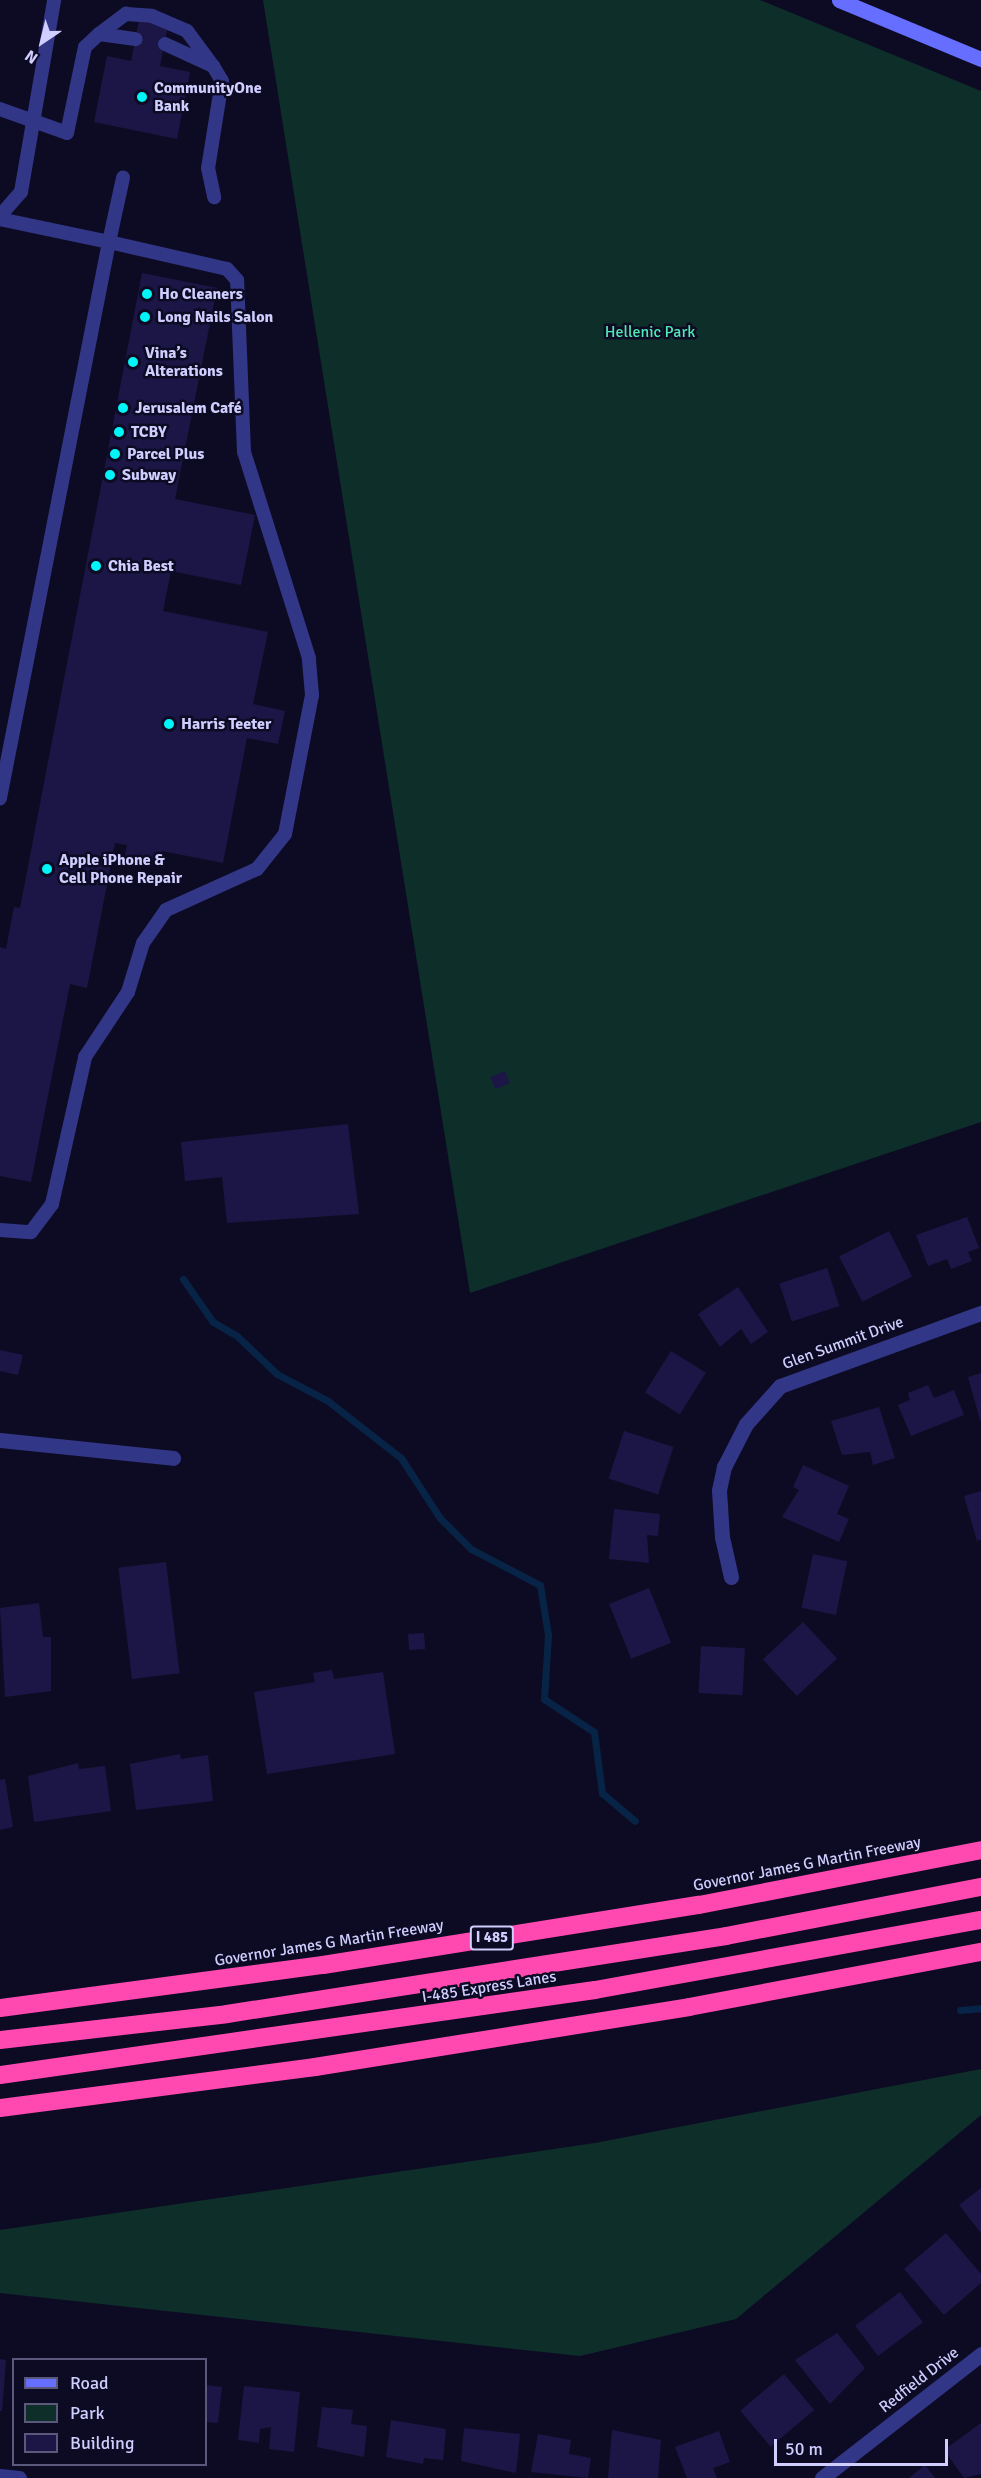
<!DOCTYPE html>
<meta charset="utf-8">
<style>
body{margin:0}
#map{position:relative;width:981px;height:2478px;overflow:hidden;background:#0d0b23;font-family:Signika,sans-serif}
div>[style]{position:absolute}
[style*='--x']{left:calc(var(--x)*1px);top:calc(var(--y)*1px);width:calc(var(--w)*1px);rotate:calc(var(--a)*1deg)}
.green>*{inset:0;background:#0e2e2a}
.stream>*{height:7px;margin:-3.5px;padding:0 3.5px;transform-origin:3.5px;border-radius:3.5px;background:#072447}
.building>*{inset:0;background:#1b1646;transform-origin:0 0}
.lane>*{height:14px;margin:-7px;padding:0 7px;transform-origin:7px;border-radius:7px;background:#323687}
.street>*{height:15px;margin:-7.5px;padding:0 7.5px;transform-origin:7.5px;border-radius:7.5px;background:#323687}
.secondary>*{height:15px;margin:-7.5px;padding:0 7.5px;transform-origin:7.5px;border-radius:7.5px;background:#656eff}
.highway>*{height:18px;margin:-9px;padding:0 9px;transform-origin:9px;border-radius:9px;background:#ff49b0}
.dots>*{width:16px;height:16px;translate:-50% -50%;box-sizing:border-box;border:3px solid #0d0b23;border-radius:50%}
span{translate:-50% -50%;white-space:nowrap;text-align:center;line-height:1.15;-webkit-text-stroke:5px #0d0b23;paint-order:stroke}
.shield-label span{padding:2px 4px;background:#0d0b23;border:2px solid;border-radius:4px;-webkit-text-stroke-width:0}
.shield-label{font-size:15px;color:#cfceff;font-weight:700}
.poi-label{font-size:16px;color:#cfceff;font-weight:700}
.left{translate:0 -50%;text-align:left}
.park-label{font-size:16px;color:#4eeab6}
.street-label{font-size:16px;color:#cfceff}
.legend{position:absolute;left:12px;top:2358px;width:195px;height:108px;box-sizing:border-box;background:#0d0b23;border:2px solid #5b597b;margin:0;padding:8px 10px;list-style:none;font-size:18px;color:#cfceff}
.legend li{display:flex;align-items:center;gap:12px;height:30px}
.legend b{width:30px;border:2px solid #5b597b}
.north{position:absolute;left:12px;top:12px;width:60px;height:60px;-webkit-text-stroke:4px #0d0b23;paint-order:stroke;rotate:215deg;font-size:16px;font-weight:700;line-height:24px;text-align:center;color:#cfceff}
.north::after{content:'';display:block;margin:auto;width:21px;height:27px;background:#cfceff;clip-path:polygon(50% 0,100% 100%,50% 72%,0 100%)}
.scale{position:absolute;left:774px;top:2439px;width:174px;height:27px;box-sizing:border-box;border:3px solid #cfceff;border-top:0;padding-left:8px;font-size:18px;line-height:21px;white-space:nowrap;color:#cfceff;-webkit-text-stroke:4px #0d0b23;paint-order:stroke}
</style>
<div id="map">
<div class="green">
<div style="clip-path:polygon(263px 0,760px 0,981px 91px,981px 1122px,470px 1293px)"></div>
<div style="clip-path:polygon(981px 2069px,981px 2115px,736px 2319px,580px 2356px,0 2293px,0 2230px,595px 2143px)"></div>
</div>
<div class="stream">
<div style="--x:183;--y:1279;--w:52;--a:55.1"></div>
<div style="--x:213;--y:1322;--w:28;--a:30"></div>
<div style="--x:237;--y:1336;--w:55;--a:43.5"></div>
<div style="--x:277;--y:1374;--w:58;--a:27.9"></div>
<div style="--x:328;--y:1401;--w:93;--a:38"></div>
<div style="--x:401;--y:1458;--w:72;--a:57"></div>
<div style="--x:440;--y:1518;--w:44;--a:45"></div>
<div style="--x:471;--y:1549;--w:78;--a:27.6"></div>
<div style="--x:540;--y:1585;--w:51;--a:80.9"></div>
<div style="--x:548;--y:1635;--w:64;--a:93.6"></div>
<div style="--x:544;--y:1699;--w:60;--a:33.4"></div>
<div style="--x:594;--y:1732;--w:62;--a:82.5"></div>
<div style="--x:602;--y:1793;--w:43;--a:40.3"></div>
<div style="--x:960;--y:2010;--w:21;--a:-5"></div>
</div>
<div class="building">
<div style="clip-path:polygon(139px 20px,168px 26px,160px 66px,190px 72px,177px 139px,94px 122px,107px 56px,131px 61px)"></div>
<div style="clip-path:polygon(142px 273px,217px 288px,175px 499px,255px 515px,241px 585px,171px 571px,163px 611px,268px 632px,253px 704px,285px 711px,278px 744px,247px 738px,223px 863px,162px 851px,159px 866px,124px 859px,127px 845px,115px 843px,87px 988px,70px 984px,31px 1182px,0 1176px,0 947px,6px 949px,14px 907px,20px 908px)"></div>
<div style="left:505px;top:1071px;width:13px;height:16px;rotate:67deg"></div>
<div style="clip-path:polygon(348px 1124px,359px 1214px,227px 1223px,222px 1177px,185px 1181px,181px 1142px)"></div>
<div style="clip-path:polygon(967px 1217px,979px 1248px,968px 1252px,972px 1261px,951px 1269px,947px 1259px,928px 1266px,916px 1235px)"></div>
<div style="left:889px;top:1231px;width:51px;height:56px;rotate:63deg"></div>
<div style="left:827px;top:1268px;width:40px;height:50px;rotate:72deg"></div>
<div style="clip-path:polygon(738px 1287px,768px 1332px,751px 1344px,741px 1329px,720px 1347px,698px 1314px)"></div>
<div style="clip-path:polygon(0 1350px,23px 1355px,18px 1375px,0 1371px)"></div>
<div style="left:671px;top:1351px;width:41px;height:49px;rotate:32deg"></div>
<div style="clip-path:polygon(981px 1373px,981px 1420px,980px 1420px,968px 1377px)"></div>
<div style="clip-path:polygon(928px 1385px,934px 1398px,954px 1390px,964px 1415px,911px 1436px,898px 1405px,910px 1400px,908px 1393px)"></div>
<div style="clip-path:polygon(879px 1407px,895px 1458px,873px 1465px,870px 1452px,842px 1455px,831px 1421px)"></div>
<div style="left:624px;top:1431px;width:52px;height:50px;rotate:18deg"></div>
<div style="clip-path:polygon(803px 1465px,849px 1486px,837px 1514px,849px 1519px,839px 1542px,782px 1517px,799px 1490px,793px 1487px)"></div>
<div style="clip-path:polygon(981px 1491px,981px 1540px,977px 1541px,964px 1496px)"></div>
<div style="clip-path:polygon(614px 1509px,660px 1514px,658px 1536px,647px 1535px,649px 1563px,609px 1559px)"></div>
<div style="left:813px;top:1554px;width:35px;height:55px;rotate:12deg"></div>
<div style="left:166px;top:1562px;width:112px;height:48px;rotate:83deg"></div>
<div style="left:649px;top:1588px;width:59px;height:43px;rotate:68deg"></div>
<div style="clip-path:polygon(39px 1603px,43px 1637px,51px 1637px,51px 1691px,5px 1697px,0 1608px)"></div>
<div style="left:803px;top:1622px;width:50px;height:55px;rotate:47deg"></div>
<div style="left:424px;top:1633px;width:16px;height:16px;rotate:86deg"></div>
<div style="left:701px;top:1646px;width:44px;height:47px;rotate:3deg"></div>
<div style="clip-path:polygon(332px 1670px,334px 1679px,383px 1672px,395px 1754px,267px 1774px,254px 1692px,315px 1682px,313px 1673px)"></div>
<div style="clip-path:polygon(180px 1754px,181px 1759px,208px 1755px,213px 1801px,136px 1810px,130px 1764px)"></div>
<div style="clip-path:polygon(78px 1763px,79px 1769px,105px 1766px,111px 1811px,34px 1822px,28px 1776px)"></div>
<div style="clip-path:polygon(5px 1779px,13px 1827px,0 1830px,0 1780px)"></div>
<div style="clip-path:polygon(981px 2188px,981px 2233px,959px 2205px)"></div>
<div style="clip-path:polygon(946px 2233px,981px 2274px,981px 2283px,944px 2315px,904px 2269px)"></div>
<div style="left:900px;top:2292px;width:38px;height:56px;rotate:53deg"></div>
<div style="clip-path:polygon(837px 2333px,865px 2368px,830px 2404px,795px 2360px)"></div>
<div style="clip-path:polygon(0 2359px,6px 2360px,2px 2411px,0 2411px)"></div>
<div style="left:784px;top:2374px;width:47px;height:57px;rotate:50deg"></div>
<div style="clip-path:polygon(206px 2385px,222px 2387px,218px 2423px,206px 2422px)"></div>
<div style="clip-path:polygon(244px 2386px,300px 2392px,294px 2452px,269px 2449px,271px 2427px,260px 2429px,259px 2443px,238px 2440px)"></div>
<div style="clip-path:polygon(322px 2407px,353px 2410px,351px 2424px,367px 2426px,364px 2457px,317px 2447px)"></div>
<div style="clip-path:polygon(391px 2420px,446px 2429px,443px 2460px,424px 2458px,423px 2464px,386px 2457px)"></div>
<div style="clip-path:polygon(981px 2423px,981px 2474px,964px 2478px,944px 2450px)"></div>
<div style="clip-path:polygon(464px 2428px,520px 2434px,516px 2473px,461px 2461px)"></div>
<div style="clip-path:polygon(612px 2430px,661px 2440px,658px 2478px,608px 2478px)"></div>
<div style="clip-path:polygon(719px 2431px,730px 2462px,713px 2468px,717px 2478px,687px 2478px,675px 2447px)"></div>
<div style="clip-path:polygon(538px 2434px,571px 2440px,569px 2454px,591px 2458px,588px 2478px,531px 2472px)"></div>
<div style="clip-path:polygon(925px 2465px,935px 2478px,909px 2478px)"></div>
</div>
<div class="lane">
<div style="--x:99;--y:34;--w:34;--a:-37"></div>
<div style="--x:126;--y:14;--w:26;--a:4"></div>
<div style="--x:152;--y:16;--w:38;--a:23"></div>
<div style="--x:187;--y:31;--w:44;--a:53.4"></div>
<div style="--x:165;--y:44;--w:53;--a:24.6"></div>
<div style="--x:213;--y:66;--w:17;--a:59"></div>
<div style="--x:222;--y:81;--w:88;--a:99.1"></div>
<div style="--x:208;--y:168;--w:30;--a:78"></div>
<div style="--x:0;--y:109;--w:71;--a:19.7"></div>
<div style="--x:67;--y:133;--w:88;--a:-78.2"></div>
<div style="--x:85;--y:47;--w:19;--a:-43"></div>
<div style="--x:99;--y:34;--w:37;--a:8"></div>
<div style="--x:0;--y:216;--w:32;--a:-49"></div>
<div style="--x:21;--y:192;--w:195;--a:-80.2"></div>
<div style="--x:0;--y:219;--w:111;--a:11.9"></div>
<div style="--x:109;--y:242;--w:567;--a:101.09"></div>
<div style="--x:0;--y:1230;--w:31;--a:4"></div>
<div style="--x:31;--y:1232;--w:35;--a:-53"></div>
<div style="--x:52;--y:1204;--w:151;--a:-77.3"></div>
<div style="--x:85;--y:1057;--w:78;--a:-56.5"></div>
<div style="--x:128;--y:992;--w:51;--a:-73"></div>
<div style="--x:143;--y:943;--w:40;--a:-55.1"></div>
<div style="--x:166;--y:910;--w:100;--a:-24.3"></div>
<div style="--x:257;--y:869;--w:45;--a:-51.3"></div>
<div style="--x:285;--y:834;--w:142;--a:-79"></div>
<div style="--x:312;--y:695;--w:37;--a:-95"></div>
<div style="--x:309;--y:658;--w:216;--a:-107.5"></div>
<div style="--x:244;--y:452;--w:172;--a:-92.3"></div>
<div style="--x:237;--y:280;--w:15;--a:-132"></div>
<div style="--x:227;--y:269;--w:121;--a:-167.1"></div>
<div style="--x:109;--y:242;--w:66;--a:-77.7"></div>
</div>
<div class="street">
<div style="--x:0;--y:1440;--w:174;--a:5.9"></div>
<div style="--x:731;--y:1577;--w:41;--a:-102.7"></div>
<div style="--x:722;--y:1537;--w:47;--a:-93.7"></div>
<div style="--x:719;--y:1490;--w:24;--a:-78"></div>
<div style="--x:724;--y:1467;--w:48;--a:-62.9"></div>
<div style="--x:746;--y:1424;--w:51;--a:-48.2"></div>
<div style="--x:780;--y:1386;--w:214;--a:-20"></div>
<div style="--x:0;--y:2476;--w:19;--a:6"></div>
<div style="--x:822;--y:2478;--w:202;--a:-37.9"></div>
</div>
<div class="secondary">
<div style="--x:839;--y:0;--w:154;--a:22.6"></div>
</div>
<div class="highway">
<div style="--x:0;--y:2008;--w:326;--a:-7.6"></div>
<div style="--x:323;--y:1965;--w:381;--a:-9.1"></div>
<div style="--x:699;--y:1905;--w:287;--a:-11"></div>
<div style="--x:0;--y:2040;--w:228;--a:-6.5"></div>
<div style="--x:227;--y:2014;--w:505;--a:-8.88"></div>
<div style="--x:726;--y:1936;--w:260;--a:-10.9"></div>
<div style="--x:0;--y:2075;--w:601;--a:-8.13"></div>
<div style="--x:595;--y:1990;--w:392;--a:-10.3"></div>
<div style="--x:0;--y:2108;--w:318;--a:-7.4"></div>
<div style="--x:315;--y:2067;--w:379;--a:-9.1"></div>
<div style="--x:689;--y:2007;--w:297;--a:-10.7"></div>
</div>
<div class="dots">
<div style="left:142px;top:97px;background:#00f5f9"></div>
<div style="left:147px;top:294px;background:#00f5f9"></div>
<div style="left:145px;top:317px;background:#00f5f9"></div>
<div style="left:133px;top:362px;background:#00f5f9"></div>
<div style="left:123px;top:408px;background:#00f5f9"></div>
<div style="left:119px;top:432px;background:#00f5f9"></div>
<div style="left:115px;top:454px;background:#00f5f9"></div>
<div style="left:110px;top:475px;background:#00f5f9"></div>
<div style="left:96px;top:566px;background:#00f5f9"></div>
<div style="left:169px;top:724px;background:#00f5f9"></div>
<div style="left:47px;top:869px;background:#00f5f9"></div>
</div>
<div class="shield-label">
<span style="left:492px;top:1938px">I 485</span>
</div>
<div class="poi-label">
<span class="left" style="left:154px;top:97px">CommunityOne<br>Bank</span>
<span class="left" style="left:159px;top:294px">Ho Cleaners</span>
<span class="left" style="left:157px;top:317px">Long Nails Salon</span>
<span class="left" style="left:145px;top:362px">Vina’s<br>Alterations</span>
<span class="left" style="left:135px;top:408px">Jerusalem Café</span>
<span class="left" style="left:131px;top:432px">TCBY</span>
<span class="left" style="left:127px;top:454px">Parcel Plus</span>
<span class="left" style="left:122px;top:475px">Subway</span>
<span class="left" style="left:108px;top:566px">Chia Best</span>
<span class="left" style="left:181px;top:724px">Harris Teeter</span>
<span class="left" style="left:59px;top:869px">Apple iPhone &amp;<br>Cell Phone Repair</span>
</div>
<div class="park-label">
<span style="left:650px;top:332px">Hellenic Park</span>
</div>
<div class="street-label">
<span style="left:843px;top:1343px;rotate:-20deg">Glen Summit Drive</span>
<span style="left:807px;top:1864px;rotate:-11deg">Governor James G Martin Freeway</span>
<span style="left:329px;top:1943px;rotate:-9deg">Governor James G Martin Freeway</span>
<span style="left:489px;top:1987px;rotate:-9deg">I-485 Express Lanes</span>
<span style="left:919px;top:2380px;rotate:-38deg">Redfield Drive</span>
</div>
<ul class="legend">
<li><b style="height:8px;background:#656eff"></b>Road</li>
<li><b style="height:16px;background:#0e2e2a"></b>Park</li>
<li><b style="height:16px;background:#1b1646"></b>Building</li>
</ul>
<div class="north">N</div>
<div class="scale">50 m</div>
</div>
